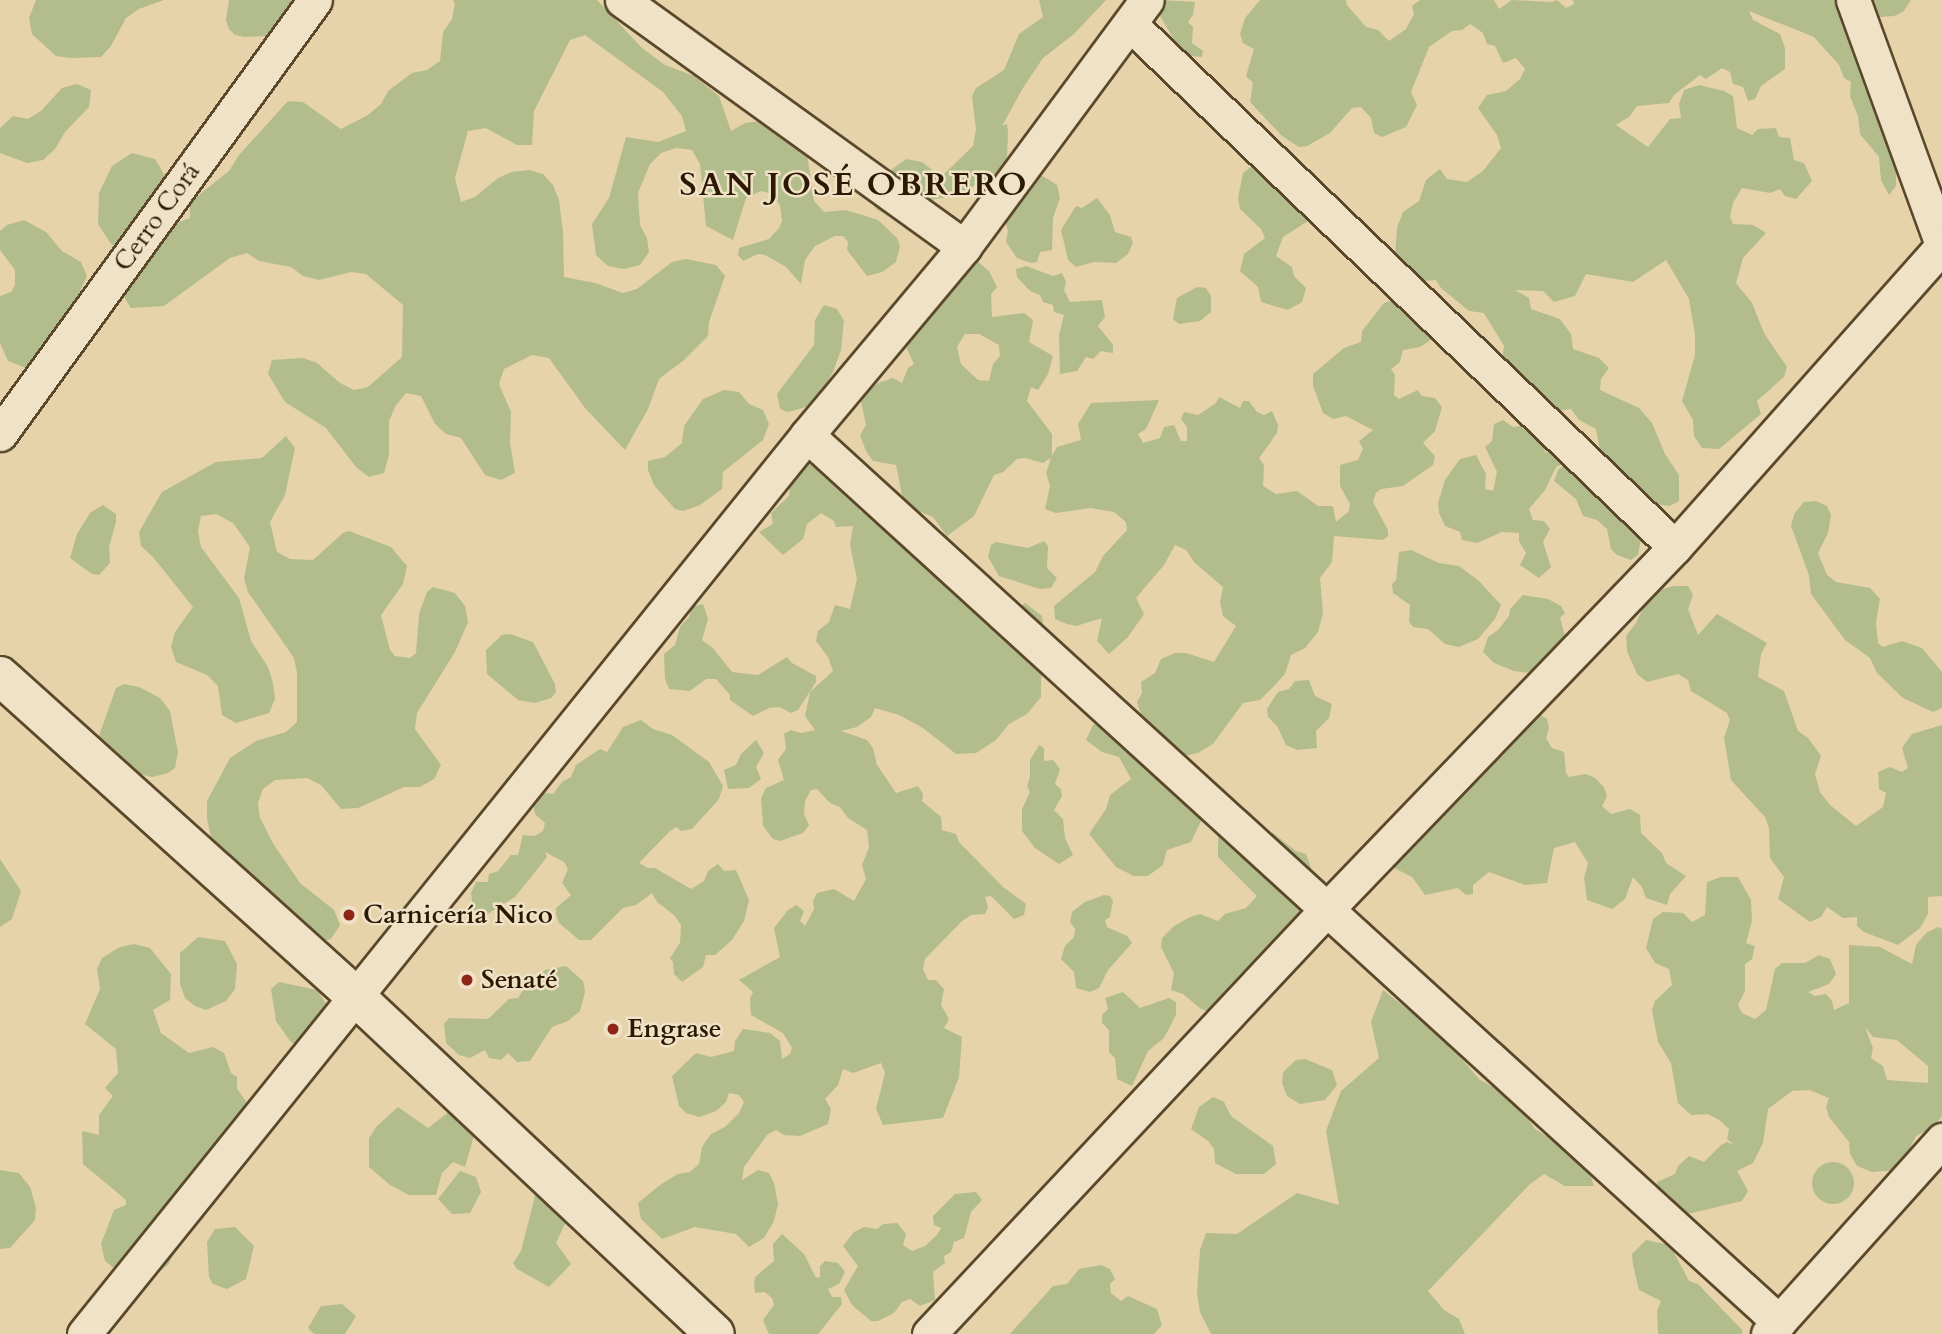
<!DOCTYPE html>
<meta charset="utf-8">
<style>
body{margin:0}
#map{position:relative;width:1942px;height:1334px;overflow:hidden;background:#e6d3a9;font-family:Cardo,serif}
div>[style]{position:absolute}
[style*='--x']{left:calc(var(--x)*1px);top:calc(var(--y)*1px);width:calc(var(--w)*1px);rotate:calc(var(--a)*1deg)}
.green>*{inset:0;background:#b2bd8b}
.round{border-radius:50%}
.roads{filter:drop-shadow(2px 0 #5b482c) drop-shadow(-2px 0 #5b482c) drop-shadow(0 2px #5b482c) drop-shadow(0 -2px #5b482c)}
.street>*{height:33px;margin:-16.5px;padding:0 16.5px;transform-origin:16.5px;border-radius:16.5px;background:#efe2c7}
.secondary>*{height:38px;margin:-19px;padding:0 19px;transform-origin:19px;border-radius:19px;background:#efe2c7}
.dots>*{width:19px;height:19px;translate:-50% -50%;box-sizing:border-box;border:4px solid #efe2c7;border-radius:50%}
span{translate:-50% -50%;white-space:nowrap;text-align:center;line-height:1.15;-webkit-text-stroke:5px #efe2c7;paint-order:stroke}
.street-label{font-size:26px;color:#2d1903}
.poi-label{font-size:26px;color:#2d1903;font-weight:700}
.left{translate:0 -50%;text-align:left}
.district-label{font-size:33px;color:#2d1903;font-weight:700;letter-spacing:2px}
</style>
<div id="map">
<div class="green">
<div style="clip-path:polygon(36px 0,164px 0,139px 9px,126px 18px,111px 46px,101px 57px,71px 58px,56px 56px,32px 34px,29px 18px)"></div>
<div style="clip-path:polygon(229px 0,294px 0,289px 23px,270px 36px,244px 37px,235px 35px,229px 29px,226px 20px)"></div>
<div style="clip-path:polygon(453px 0,597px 0,642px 48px,665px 65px,694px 76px,719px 96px,731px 131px,745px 123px,762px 121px,807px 154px,814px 201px,824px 212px,846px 210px,878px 220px,897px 238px,900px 246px,896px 262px,882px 272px,867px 276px,847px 250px,848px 242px,843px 236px,835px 236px,815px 246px,805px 260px,801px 284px,786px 267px,765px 255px,758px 254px,743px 261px,738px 255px,739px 248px,769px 239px,779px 228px,782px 221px,780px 205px,769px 193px,761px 191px,746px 198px,733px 240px,706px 226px,700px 164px,692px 150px,676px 148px,661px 153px,650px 164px,638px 193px,640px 225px,647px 238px,649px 252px,640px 265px,624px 269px,608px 266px,596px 255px,592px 224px,609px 198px,626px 137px,658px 142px,686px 131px,682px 116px,663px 92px,585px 35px,570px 40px,534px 111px,532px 145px,517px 145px,486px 128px,468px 131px,455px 178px,461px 202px,475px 197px,498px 178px,512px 172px,529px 170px,543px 174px,553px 185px,559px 200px,563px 232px,564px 277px,595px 283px,623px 293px,637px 289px,672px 262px,686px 259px,716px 265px,725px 276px,709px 322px,708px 336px,684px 360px,659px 379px,648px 409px,625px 450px,585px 408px,549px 358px,532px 355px,504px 369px,499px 384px,511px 412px,510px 443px,515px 473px,501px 480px,485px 475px,461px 438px,446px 434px,435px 424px,421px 396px,406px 393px,396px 405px,389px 421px,389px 455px,384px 473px,369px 477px,356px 467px,326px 428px,285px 402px,268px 374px,272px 360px,303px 358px,317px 363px,340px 383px,354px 390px,368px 387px,402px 357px,403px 305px,366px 274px,351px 272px,319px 280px,303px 276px,291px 267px,259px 261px,247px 253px,230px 258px,164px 306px,131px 308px,123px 295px,142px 268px,153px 241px,163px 228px,190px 218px,190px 202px,229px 171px,239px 155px,288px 101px,303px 102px,341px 129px,368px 115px,381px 104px,388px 91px,412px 73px,427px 70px,440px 61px,443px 32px,452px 19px,455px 4px)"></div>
<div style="clip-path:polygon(1039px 0,1106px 0,1074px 34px,1043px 58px,1023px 88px,1002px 126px,1007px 124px,1008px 132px,1007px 157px,1001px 172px,956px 195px,931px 200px,898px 216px,890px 217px,876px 209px,864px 190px,906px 159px,922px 162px,941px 177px,973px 146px,976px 129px,972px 96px,976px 88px,1004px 70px,1019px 34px,1043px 17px)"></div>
<div style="clip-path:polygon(1161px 0,1195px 2px,1193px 15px,1188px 22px,1193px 27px,1192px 43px,1203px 51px,1202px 57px,1183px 55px,1157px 11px)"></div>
<div style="clip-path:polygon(1260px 0,1346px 0,1347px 5px,1366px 27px,1378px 30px,1389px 41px,1406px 29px,1414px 14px,1412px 6px,1420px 0,1494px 0,1499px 9px,1512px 0,1551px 2px,1557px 0,1566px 8px,1574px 4px,1573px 0,1862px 0,1854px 33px,1857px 61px,1895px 81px,1896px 186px,1889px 195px,1881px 180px,1879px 157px,1860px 134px,1858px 116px,1850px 96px,1851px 82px,1844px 78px,1839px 65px,1814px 37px,1749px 11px,1753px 20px,1780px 34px,1785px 48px,1785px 69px,1761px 86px,1755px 99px,1748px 101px,1743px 87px,1733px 84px,1730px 72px,1722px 68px,1706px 79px,1700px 75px,1674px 95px,1669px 103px,1637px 106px,1630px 116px,1616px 125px,1648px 147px,1670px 119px,1681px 118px,1679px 104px,1684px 90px,1699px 85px,1724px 91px,1733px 96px,1737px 128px,1752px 135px,1758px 129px,1776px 128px,1779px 137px,1790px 138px,1794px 160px,1804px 163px,1812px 181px,1796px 199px,1785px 196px,1780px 189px,1770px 193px,1742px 188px,1733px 203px,1730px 217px,1733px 224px,1753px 225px,1766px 233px,1743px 258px,1736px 283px,1752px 303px,1764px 333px,1787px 367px,1784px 377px,1757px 401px,1761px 414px,1719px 449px,1702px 448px,1694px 436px,1693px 420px,1682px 401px,1695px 355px,1695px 335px,1689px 299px,1666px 260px,1633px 282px,1586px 274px,1575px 296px,1554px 302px,1543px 291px,1515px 290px,1529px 298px,1531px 309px,1560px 319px,1571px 334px,1573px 349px,1599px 358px,1609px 368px,1601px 379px,1600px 390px,1639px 408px,1652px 423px,1665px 454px,1679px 475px,1679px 501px,1670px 506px,1642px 502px,1602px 462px,1596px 429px,1579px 420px,1571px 409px,1553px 412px,1500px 376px,1504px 346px,1484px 313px,1469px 311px,1441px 288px,1436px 280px,1412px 282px,1400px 273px,1395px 255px,1397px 228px,1403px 212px,1419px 201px,1426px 180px,1440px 169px,1447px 179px,1467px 182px,1483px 171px,1501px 148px,1497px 135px,1478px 108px,1487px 95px,1506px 91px,1520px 79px,1525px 69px,1516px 58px,1503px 63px,1495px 46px,1487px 44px,1483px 33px,1470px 24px,1462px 30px,1452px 31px,1429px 47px,1411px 92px,1417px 105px,1406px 127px,1382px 137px,1374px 133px,1371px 118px,1361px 107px,1352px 108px,1330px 133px,1307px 146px,1299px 147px,1282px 136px,1250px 102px,1253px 83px,1246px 76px,1254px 49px,1243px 43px,1240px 34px,1245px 18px)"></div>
<div style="clip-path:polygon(1872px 0,1911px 0,1903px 12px,1894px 16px,1879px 17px,1872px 8px)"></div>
<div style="clip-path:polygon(77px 84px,91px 90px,89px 107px,65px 132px,55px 149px,43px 160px,27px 163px,0 153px,0 128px,13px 116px,28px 119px,41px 111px,62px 88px)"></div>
<div style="clip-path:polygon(132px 153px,155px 159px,167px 179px,118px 248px,111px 244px,98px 224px,99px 193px,112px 166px)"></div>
<div style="clip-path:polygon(1258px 161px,1309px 211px,1308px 221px,1283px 237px,1276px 256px,1292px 267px,1294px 276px,1306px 288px,1302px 302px,1288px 310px,1261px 302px,1258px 287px,1240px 271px,1244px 254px,1265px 238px,1261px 229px,1240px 209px,1238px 198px,1243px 173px)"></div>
<div style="clip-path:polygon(1038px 173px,1057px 185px,1060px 198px,1053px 218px,1052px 250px,1040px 252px,1037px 262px,1031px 263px,1017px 258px,1006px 242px,1008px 231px,1004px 216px)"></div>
<div style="clip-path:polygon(1097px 198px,1110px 215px,1115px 232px,1131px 237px,1133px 243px,1128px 254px,1116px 263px,1094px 262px,1076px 267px,1068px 260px,1061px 230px,1076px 206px,1082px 208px)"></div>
<div style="clip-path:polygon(24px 220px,46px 232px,62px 251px,81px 262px,87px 276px,76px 300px,54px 330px,42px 367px,26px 368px,8px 361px,0 343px,0 296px,11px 292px,15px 285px,15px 270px,0 250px,0 231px,7px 225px)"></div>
<div style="clip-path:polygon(evenodd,977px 261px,989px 271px,997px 287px,991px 294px,992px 317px,1024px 313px,1033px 320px,1029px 342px,1053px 356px,1048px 374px,1038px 390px,1031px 387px,1027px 401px,1052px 434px,1052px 456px,1057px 447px,1081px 440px,1078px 424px,1091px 403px,1159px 400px,1146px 429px,1138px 434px,1143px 443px,1160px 438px,1164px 427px,1174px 425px,1181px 441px,1187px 441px,1187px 427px,1181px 419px,1184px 412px,1198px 415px,1216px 403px,1219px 397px,1240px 408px,1243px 401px,1249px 401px,1257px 412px,1264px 415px,1272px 411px,1278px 425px,1277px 433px,1259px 458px,1264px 465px,1263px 486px,1276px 494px,1297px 491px,1318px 506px,1333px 506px,1336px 522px,1349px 511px,1350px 504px,1340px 486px,1340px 465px,1358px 460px,1363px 449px,1359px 441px,1373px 430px,1346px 416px,1333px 419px,1323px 413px,1313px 386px,1313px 374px,1344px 348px,1361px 342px,1362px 331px,1384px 303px,1397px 299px,1431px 331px,1432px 339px,1420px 347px,1403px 350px,1400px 362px,1391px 369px,1395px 375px,1394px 395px,1399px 399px,1418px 390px,1422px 396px,1435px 398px,1442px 407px,1435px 431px,1423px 443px,1435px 456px,1433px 465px,1403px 486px,1381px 489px,1376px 493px,1373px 502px,1388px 530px,1388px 536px,1383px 540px,1334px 536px,1332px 562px,1320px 578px,1323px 613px,1318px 632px,1305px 648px,1291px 655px,1285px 674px,1273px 687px,1260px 700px,1243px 703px,1213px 744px,1198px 753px,1180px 757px,1148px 736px,1137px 702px,1142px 693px,1141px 682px,1155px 673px,1161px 659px,1175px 653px,1186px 653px,1214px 662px,1236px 626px,1223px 616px,1220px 602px,1223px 587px,1195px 563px,1186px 550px,1175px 545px,1164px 565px,1136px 598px,1144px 614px,1128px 637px,1109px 654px,1097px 641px,1102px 618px,1076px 626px,1067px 624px,1055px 619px,1054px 606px,1095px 572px,1103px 556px,1127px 530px,1126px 522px,1114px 512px,1091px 508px,1056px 513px,1045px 509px,1050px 486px,1046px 473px,1051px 458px,1043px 463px,1025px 458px,1017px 459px,1003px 472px,994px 475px,974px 516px,947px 536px,933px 517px,908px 507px,903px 500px,896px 465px,873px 461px,866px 451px,860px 435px,866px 425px,860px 397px,878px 383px,893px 378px,902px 383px,908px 368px,914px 364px,907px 349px,906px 335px,969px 263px,977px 261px,965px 334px,979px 334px,999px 345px,1000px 356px,993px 364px,989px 381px,978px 380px,961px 364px,957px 347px,965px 334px)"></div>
<div style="clip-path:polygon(1026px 266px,1053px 276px,1062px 273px,1066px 282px,1064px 290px,1070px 302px,1102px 300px,1105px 317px,1098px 326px,1113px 345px,1113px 353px,1101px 351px,1093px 359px,1086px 357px,1077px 371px,1060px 374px,1059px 335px,1064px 315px,1054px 312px,1053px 305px,1043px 302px,1040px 295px,1030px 291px,1017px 277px,1016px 269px)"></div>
<div style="clip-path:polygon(1197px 287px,1206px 288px,1211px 296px,1211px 312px,1200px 321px,1179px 324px,1173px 319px,1177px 298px)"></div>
<div style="clip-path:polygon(824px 305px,837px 309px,844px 321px,841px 350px,833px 372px,820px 395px,806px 407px,788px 412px,780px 409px,777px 394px,814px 345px,815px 320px)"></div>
<div style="clip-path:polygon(724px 390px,739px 392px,749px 404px,763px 410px,769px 424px,763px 440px,723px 472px,722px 489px,700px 505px,683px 511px,675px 509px,654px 485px,648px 470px,648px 461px,665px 457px,682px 443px,684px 426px,703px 399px)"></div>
<div style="clip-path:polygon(1503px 420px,1513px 427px,1528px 425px,1543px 440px,1545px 453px,1551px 449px,1568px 461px,1556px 467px,1545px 490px,1529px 509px,1533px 520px,1544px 521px,1550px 529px,1543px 542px,1551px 567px,1539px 578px,1520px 565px,1526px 553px,1519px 541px,1519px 533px,1502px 532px,1477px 543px,1462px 540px,1460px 532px,1445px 526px,1439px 513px,1438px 503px,1445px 480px,1460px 459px,1476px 455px,1486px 474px,1485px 489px,1493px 491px,1497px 472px,1485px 447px,1492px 441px,1494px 424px)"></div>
<div style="clip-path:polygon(286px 436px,295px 448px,285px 495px,270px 522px,277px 552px,290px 559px,313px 560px,343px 533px,349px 531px,391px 547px,407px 566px,403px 584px,381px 615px,390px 650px,395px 656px,410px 658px,416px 653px,419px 614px,427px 592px,433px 587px,455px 593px,465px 606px,468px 622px,455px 652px,417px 713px,415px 729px,441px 765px,434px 779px,420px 787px,404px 787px,358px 808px,341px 809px,321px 785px,307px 778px,275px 780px,263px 789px,258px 803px,260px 818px,274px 845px,300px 883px,334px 910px,340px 925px,331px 939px,315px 942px,214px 851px,207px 819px,207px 801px,230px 758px,256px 741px,286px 732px,297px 722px,297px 673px,294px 658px,248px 592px,244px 578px,250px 547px,233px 523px,216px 514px,201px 516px,198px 531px,201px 547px,239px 598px,251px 641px,268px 667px,273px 683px,275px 699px,269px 713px,236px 723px,222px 715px,218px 686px,207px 675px,176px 662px,171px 647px,175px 632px,193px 607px,153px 557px,141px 546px,139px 532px,162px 492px,216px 462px,262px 458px)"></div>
<div style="clip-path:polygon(816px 459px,859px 503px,860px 512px,882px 503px,962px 603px,1018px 609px,1025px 603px,1042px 616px,1047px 654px,1041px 679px,1041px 697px,1027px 714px,1009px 724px,996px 740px,976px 753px,956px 754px,923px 728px,899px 715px,875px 708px,871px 717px,857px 727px,841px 731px,867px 740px,873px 748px,877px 765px,896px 793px,918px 786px,923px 794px,922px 801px,941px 817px,942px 830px,956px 834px,959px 842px,1003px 887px,1026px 904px,1024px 915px,1014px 919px,991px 896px,985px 897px,988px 907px,985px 914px,971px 915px,961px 922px,925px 959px,923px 969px,928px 980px,936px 980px,944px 989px,941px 1005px,949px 1019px,944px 1028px,962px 1037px,959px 1077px,943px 1118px,883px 1125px,876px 1109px,885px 1073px,881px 1063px,853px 1073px,843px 1069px,838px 1085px,825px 1099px,831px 1109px,828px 1124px,800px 1136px,784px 1135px,776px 1130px,767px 1135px,744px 1167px,742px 1180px,758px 1170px,769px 1173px,774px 1183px,778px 1204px,774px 1221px,764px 1238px,749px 1247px,736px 1234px,695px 1227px,662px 1239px,641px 1219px,638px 1203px,660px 1185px,678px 1174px,690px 1172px,699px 1164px,702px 1147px,711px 1134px,725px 1127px,739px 1113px,744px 1102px,739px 1095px,729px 1093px,726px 1102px,716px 1111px,699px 1117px,686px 1113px,679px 1106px,672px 1076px,696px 1053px,711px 1057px,734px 1051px,735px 1041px,743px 1029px,770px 1033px,780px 1041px,782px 1059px,790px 1054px,792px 1048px,783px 1033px,751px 1015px,750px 998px,753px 992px,739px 980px,780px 957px,774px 928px,788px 910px,796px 905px,804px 911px,800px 921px,805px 926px,814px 909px,813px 901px,817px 893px,834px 889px,854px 901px,866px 879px,862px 865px,869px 847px,867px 830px,848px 818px,840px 807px,830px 803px,817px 789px,811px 790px,805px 801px,804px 814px,809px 825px,803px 833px,780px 841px,773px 839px,763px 826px,761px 798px,766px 788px,784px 780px,778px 760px,786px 749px,784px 734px,791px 730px,801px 733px,815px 730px,805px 716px,810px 692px,833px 671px,828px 657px,816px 641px,818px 631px,829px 622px,835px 605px,850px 609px,857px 579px,850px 545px,853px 526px,836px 527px,834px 521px,821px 513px,807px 524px,803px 539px,783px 555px,759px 532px,773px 524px,771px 513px,789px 496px,792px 465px)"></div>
<div style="clip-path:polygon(1565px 464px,1607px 503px,1611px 513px,1623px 521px,1631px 516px,1642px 534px,1638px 555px,1631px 560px,1617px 555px,1611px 549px,1607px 529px,1597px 520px,1583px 516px,1576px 499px,1554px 481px,1558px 470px)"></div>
<div style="clip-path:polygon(1816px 501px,1827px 506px,1831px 515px,1828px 533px,1818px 553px,1827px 575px,1836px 582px,1870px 588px,1880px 599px,1876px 623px,1878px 643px,1883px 647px,1902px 641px,1922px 648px,1942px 672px,1942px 708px,1933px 712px,1903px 698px,1877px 673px,1870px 658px,1845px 640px,1811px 594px,1809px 575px,1791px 526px,1794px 514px,1804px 502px)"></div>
<div style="clip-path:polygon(103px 505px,116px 514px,116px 522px,109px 547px,110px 563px,99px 575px,92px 574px,70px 558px,77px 534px,90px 513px)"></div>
<div style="clip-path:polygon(1044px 541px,1048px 546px,1047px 568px,1057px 578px,1051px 588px,1040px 589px,999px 576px,988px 557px,991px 545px,996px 542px,1028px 548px)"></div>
<div style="clip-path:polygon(1411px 550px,1439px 563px,1459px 566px,1480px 582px,1501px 605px,1495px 619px,1478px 639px,1459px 647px,1445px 644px,1428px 629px,1413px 627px,1409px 622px,1410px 605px,1393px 593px,1392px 584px,1396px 580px,1399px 552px)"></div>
<div style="clip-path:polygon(1674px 586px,1688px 586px,1693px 595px,1688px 609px,1698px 635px,1717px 614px,1767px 643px,1761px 654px,1758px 677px,1784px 691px,1798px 731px,1808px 738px,1821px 756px,1815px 774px,1820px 792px,1830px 805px,1856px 826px,1883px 807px,1886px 793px,1879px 789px,1878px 772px,1890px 767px,1902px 772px,1908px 768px,1902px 748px,1912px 734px,1942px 725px,1942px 896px,1928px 897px,1928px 914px,1920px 928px,1898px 945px,1864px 932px,1857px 926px,1857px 917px,1843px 918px,1827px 907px,1821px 917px,1810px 922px,1778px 899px,1784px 877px,1770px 858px,1769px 828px,1765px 817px,1731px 780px,1724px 738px,1730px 720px,1727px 713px,1691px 691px,1688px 680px,1678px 674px,1647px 682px,1637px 674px,1627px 651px,1626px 636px,1636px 623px,1645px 603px,1659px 590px)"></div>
<div style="clip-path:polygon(1523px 595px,1548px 599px,1561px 606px,1565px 613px,1560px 618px,1565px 636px,1561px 662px,1547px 675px,1514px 671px,1494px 663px,1483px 652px,1488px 637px,1498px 630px,1509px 616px,1510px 609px)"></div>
<div style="clip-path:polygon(703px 604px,708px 619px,702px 640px,713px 648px,732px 672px,758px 675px,787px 657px,792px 663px,816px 676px,816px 682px,798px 710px,791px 713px,779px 707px,769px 708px,753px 716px,730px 700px,730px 695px,716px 679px,706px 679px,690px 691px,669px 689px,665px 679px,664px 654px,675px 645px,680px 627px,689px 617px,692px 607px)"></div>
<div style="clip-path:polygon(510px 634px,533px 642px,555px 684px,556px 692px,551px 698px,535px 703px,518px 700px,487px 674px,486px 650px,502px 635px)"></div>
<div style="clip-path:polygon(1309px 680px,1315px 696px,1332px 704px,1329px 718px,1316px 731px,1317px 748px,1297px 750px,1286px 745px,1277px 726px,1268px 717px,1267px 709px,1278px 692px,1289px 689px,1295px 681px)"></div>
<div style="clip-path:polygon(124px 684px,139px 687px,160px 698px,170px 711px,178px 752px,175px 768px,168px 773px,152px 777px,125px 771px,103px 748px,99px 736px,116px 688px)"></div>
<div style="clip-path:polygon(1541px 715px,1547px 719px,1549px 728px,1546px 738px,1552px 748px,1564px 752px,1566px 773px,1569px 777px,1586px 774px,1595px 778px,1604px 787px,1607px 796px,1602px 806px,1611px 814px,1630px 809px,1640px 815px,1641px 833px,1662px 853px,1666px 863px,1686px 876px,1670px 894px,1667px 905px,1646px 898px,1642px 887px,1633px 877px,1625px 899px,1612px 909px,1587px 900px,1584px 878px,1588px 863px,1575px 842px,1554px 848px,1547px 883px,1525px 885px,1489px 872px,1473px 885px,1473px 894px,1466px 895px,1458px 888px,1425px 895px,1412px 877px,1392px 867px,1390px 856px,1528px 718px)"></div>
<div style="clip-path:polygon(641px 720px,653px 729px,672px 735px,709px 762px,723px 786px,719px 799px,692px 829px,681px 831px,676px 827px,669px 832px,639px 863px,648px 868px,655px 868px,691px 889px,704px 881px,708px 871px,718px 864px,724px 871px,736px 870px,749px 900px,744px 921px,732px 940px,715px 955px,706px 955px,703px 967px,682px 982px,674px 974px,673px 962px,670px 958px,680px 943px,681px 925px,674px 915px,657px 902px,652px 893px,636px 905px,623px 908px,591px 940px,579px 940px,559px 923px,556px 914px,556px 908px,571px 895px,562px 883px,568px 869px,564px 862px,545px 852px,547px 857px,515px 897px,478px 920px,474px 921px,469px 916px,473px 908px,471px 893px,476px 882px,488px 882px,489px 874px,498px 871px,511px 855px,518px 855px,523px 835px,535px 836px,543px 831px,545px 823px,535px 814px,533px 803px,542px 792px,553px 794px,562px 782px,571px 777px,576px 765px,600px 749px,607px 752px,623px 727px)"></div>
<div style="clip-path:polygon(1103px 720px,1118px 735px,1123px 748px,1136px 745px,1203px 817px,1191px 842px,1167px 850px,1163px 865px,1148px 876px,1134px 876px,1116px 867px,1089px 834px,1106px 809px,1110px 795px,1131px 779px,1119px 757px,1102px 752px,1086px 740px,1093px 725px)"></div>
<div style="clip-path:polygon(756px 740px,764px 753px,756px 767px,761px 779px,749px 788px,728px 789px,724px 770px,736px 765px,741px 754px)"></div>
<div style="clip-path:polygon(1039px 745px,1044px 748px,1044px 761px,1053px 760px,1060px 769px,1055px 784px,1061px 789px,1062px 796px,1054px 810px,1063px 819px,1065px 838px,1073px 855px,1059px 864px,1035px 848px,1022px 831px,1022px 809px,1030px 792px,1027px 786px,1030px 777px,1030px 760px)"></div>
<div style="clip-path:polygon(1231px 831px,1261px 835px,1273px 833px,1296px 851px,1306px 854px,1321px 896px,1216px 1014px,1201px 1009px,1183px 994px,1171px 990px,1174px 973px,1161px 947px,1162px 938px,1174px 926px,1190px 917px,1200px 914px,1218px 921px,1225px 914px,1246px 908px,1257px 896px,1218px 857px,1218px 836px)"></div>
<div style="clip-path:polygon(0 859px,21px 891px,12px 919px,0 927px)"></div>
<div style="clip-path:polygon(evenodd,1721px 877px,1738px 877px,1751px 900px,1752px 921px,1746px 943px,1755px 946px,1752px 959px,1745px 964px,1745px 991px,1738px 1005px,1742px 1013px,1755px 1019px,1766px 1010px,1775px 969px,1782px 963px,1805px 963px,1819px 955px,1830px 959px,1836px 974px,1829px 984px,1808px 992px,1815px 996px,1826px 994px,1832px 1001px,1834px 1010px,1849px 1003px,1849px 945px,1880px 947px,1912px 964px,1916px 945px,1926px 933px,1938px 927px,1942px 929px,1942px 1116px,1935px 1126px,1916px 1136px,1899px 1170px,1872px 1172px,1857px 1166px,1850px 1154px,1849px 1142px,1829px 1117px,1826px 1107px,1829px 1098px,1809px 1090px,1792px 1091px,1768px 1109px,1763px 1143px,1753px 1163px,1737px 1171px,1748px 1191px,1742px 1201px,1688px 1214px,1669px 1208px,1656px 1194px,1657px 1182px,1675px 1174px,1678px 1166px,1689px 1156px,1704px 1162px,1721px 1145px,1727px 1142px,1734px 1145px,1727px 1139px,1729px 1129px,1719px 1120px,1708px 1114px,1691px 1115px,1678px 1103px,1671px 1063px,1658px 1042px,1652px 1010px,1655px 1001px,1672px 985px,1669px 969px,1655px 963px,1646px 948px,1653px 919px,1663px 912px,1683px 913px,1692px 922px,1705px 915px,1707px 882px,1721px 877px,1865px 1027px,1873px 1037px,1897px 1040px,1928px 1066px,1928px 1083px,1887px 1080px,1883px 1066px,1871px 1058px,1873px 1048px,1865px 1027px)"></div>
<div style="clip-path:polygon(1104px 895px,1110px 896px,1113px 901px,1110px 917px,1105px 920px,1107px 927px,1127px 936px,1132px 943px,1108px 970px,1099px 988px,1090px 992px,1076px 988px,1074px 972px,1061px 959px,1065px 946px,1074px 937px,1075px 929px,1070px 922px,1072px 912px,1085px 902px)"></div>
<div style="clip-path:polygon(198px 937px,225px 941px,237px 964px,235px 989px,226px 1001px,206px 1010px,195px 1006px,185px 998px,180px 984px,180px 953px)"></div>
<div style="clip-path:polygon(134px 944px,150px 948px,171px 974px,170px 1000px,153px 1010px,161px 1033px,189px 1053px,213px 1047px,224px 1053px,231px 1073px,237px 1077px,237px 1089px,248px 1104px,168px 1265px,138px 1287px,105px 1261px,101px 1244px,114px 1210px,126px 1205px,126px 1200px,83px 1164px,82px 1131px,99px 1135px,99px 1115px,113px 1096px,105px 1088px,118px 1073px,116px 1049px,85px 1024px,100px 989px,97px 969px,102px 958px,120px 947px)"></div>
<div style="clip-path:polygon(566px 966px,583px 981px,585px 992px,580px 1011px,568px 1021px,552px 1027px,530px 1061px,517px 1062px,508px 1053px,501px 1060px,489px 1058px,485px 1050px,470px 1058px,459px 1055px,446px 1043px,444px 1024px,449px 1018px,488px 1019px,509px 999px,518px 998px,525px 987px,545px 970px)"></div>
<div style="clip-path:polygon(279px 982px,317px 990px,327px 1005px,324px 1020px,306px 1052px,290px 1041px,276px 1021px,271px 989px)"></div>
<div style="clip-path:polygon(1383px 990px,1442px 1036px,1479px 1079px,1515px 1100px,1535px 1129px,1586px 1161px,1594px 1186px,1565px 1186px,1544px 1174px,1530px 1184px,1428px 1291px,1444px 1310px,1459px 1319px,1465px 1334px,1211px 1334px,1200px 1312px,1197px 1293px,1200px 1250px,1206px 1233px,1237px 1234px,1297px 1193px,1339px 1205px,1326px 1131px,1341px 1091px,1379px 1058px,1371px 1022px)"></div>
<div style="clip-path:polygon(1123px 992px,1140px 1008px,1169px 998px,1176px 1002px,1176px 1015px,1164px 1038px,1148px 1051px,1132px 1086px,1117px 1079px,1115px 1058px,1109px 1052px,1109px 1030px,1102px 1023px,1102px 1015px,1108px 1009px,1105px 998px)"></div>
<div style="clip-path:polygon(1305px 1059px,1332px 1070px,1337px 1085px,1325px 1100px,1300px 1104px,1287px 1096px,1282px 1083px,1283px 1072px,1296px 1060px)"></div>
<div style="clip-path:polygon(1213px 1097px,1224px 1102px,1231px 1116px,1273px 1146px,1276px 1164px,1264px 1174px,1236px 1174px,1215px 1163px,1214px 1149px,1208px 1141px,1191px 1129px,1199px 1107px)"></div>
<div style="clip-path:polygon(398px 1107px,428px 1128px,450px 1111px,475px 1132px,465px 1167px,453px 1162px,442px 1173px,436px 1195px,409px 1195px,390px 1185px,369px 1167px,369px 1138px,377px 1126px)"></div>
<div class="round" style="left:1812px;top:1162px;width:42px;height:42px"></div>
<div style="clip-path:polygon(0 1170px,19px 1173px,30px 1187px,36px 1208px,35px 1220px,10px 1248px,0 1249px)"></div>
<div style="clip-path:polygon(460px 1171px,476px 1177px,481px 1192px,470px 1213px,452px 1214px,438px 1199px)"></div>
<div style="clip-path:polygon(537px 1188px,570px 1213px,556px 1243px,571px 1264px,549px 1287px,517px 1269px,513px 1263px,521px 1251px)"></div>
<div style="clip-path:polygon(976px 1192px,982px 1200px,971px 1212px,964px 1238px,954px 1242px,951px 1252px,944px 1256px,945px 1263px,933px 1272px,935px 1300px,920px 1306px,910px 1299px,902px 1302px,894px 1313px,878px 1321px,871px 1321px,852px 1305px,844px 1290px,858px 1266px,843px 1246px,854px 1232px,864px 1227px,877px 1229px,883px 1224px,897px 1223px,906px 1234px,903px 1245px,912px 1251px,925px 1246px,937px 1235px,941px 1228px,934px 1225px,933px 1216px,955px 1194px)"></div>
<div style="clip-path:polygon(235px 1227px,254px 1246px,246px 1279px,227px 1289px,213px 1284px,209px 1277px,207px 1242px,215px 1229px)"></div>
<div style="clip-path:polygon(782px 1234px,804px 1254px,816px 1278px,820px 1277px,820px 1266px,825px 1261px,838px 1263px,845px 1272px,839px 1284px,828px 1289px,832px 1297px,841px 1297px,842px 1304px,818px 1334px,769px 1334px,763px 1320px,774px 1305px,772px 1298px,765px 1292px,755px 1293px,754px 1284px,755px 1277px,774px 1261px,773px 1244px)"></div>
<div style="clip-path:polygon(1646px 1240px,1670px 1245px,1689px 1281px,1698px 1284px,1743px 1331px,1741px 1334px,1658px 1334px,1657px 1311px,1661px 1301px,1639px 1290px,1633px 1265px,1632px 1254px)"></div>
<div style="clip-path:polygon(1101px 1265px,1110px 1269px,1115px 1279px,1110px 1284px,1111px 1293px,1121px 1301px,1128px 1296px,1157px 1309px,1162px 1325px,1154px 1334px,1010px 1334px,1053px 1286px,1067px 1284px,1079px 1269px)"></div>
<div style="clip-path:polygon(342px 1304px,356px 1316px,345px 1334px,314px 1334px,308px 1328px,321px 1306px)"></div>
</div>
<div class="roads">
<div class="street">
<div style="--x:622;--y:0;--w:422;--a:35.8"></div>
<div style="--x:1853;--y:0;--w:261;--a:70"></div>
<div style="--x:1130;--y:24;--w:755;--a:43.82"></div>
<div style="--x:0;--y:434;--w:536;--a:-54.03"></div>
<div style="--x:807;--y:435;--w:1316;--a:42.38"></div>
<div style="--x:84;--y:1334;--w:1154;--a:-51.19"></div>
<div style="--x:807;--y:435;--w:245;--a:-50.1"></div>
<div style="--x:964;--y:247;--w:307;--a:-53.5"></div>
<div style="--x:929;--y:1334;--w:582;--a:-46.88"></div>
<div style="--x:1327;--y:909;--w:502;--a:-46.13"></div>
<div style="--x:1675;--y:547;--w:402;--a:-48.4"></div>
<div style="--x:1768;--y:1334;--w:261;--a:-48.1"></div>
</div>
<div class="secondary">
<div style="--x:0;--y:676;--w:479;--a:42"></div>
<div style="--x:356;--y:997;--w:492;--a:43.2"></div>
</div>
</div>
<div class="dots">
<div style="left:349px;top:915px;background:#8f2418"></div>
<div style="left:467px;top:980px;background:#8f2418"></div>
<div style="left:613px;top:1029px;background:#8f2418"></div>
</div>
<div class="street-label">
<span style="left:157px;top:217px;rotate:-54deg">Cerro Corá</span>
</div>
<div class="poi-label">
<span class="left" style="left:363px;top:915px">Carnicería Nico</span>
<span class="left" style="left:481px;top:980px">Senaté</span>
<span class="left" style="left:627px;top:1029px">Engrase</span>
</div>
<div class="district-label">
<span style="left:854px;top:185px">SAN JOSÉ OBRERO</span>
</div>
</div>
